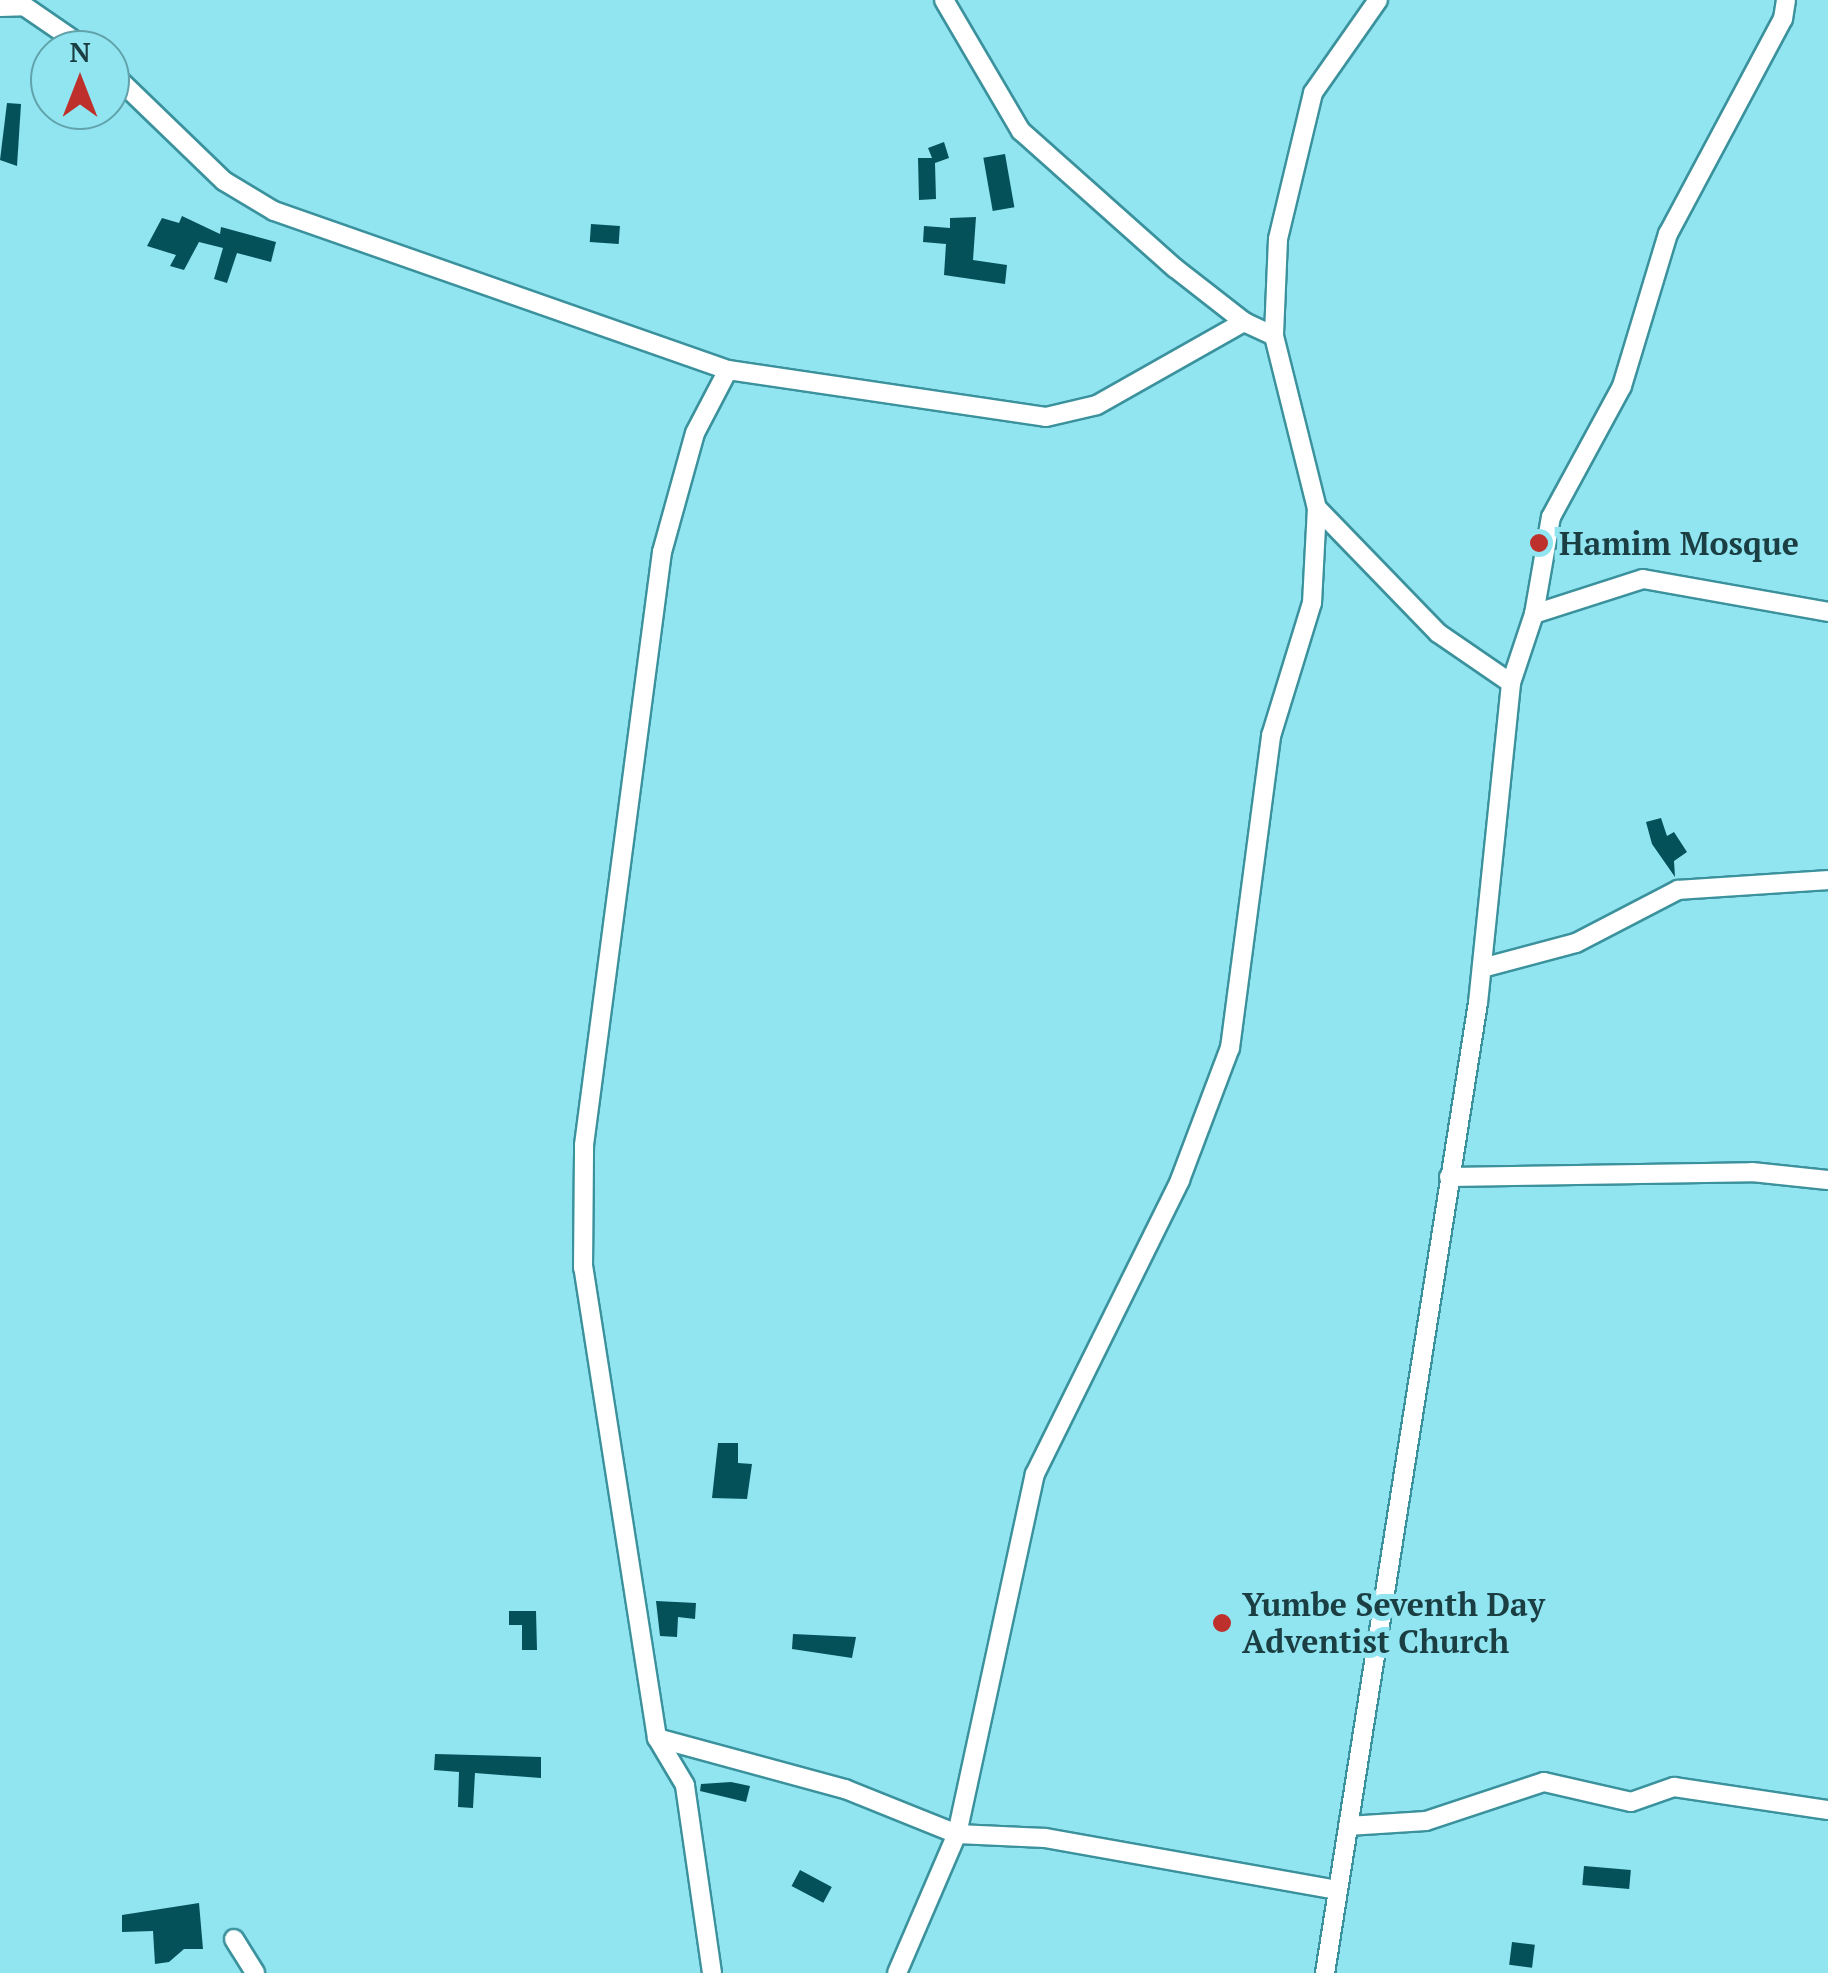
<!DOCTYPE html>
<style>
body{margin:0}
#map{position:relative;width:1828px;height:1973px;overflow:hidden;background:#90e5f1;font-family:"PT Serif",serif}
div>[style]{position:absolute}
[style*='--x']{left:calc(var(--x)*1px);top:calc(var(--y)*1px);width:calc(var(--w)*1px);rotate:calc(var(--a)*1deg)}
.building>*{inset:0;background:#045159;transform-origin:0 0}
.roads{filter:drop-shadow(2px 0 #3b929d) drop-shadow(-2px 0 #3b929d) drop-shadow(0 2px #3b929d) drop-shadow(0 -2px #3b929d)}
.minor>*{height:18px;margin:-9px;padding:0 9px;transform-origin:9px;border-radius:9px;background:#fff}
.dots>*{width:28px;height:28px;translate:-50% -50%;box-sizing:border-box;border:5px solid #90e5f1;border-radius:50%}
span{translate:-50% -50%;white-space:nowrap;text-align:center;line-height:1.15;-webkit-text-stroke:10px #90e5f1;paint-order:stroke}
.poi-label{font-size:32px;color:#1b3e43;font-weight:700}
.left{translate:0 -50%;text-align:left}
.north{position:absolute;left:30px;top:30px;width:100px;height:100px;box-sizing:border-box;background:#90e5f1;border:2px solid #61a2ab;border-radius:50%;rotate:0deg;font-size:28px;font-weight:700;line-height:40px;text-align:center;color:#1b3e43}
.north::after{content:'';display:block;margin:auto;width:35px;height:45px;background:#be302c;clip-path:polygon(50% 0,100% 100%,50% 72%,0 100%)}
</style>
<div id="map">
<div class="building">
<div style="clip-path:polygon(7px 103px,21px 104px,17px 166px,0 160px)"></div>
<div style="clip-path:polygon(944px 142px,949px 158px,935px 163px,936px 199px,919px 200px,918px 158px,932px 158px,928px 148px)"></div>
<div style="left:1005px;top:154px;width:54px;height:22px;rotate:80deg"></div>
<div style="clip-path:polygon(182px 216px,220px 234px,221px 227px,276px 242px,271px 262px,237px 253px,227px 283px,214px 279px,223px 248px,199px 242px,184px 270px,170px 266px,176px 255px,147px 246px,162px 218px,179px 223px)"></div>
<div style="clip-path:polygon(976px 217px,973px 260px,1007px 265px,1005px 284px,944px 275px,946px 244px,923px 242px,924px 226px,950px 228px,950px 218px)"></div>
<div style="left:591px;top:224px;width:29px;height:18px;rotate:4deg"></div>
<div style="clip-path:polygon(1661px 818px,1667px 836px,1674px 832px,1687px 852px,1674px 861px,1675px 877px,1652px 844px,1646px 822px)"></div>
<div style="clip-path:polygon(718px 1443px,738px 1443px,738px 1463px,752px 1464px,747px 1499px,712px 1498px)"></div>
<div style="clip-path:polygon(656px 1601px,696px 1603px,695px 1619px,678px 1617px,677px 1637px,660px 1636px)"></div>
<div style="clip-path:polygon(509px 1611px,536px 1611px,537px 1650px,522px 1650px,522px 1625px,509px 1625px)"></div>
<div style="clip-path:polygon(793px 1634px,856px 1637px,852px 1658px,792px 1649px)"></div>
<div style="clip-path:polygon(435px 1754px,541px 1757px,541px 1778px,475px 1773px,473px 1808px,458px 1807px,459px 1772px,434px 1770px)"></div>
<div style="clip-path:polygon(731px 1782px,750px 1786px,746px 1802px,700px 1791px,701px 1784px)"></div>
<div style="left:1584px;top:1866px;width:47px;height:19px;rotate:5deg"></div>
<div style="left:800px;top:1870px;width:36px;height:18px;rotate:28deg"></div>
<div style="clip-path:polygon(199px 1903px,203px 1949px,184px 1949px,169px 1962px,155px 1964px,153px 1931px,122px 1932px,122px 1915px)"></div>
<div style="left:1512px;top:1942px;width:23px;height:23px;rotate:7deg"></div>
</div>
<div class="roads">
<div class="minor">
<div style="--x:944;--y:0;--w:152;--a:59.6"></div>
<div style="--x:1021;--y:131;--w:206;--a:41.7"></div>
<div style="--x:1175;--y:268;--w:88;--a:38"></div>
<div style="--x:1244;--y:322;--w:33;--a:25"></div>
<div style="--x:1378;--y:0;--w:113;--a:125"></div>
<div style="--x:1313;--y:93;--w:150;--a:103.5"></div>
<div style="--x:1278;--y:239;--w:97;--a:92.4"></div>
<div style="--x:1274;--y:336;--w:177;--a:76"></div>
<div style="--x:1317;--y:508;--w:174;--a:45.9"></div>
<div style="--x:1438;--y:633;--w:88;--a:34.4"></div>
<div style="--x:0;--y:7;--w:24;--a:-2"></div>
<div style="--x:24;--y:6;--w:78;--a:34.5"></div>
<div style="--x:110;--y:71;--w:158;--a:44"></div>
<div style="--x:224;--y:181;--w:58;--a:31"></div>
<div style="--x:274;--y:211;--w:481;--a:19.3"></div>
<div style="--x:728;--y:370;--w:321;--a:8.4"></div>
<div style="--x:1046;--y:417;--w:52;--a:-13.2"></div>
<div style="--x:1097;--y:405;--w:169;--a:-29.5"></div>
<div style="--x:1534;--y:614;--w:114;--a:-17.8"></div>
<div style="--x:1643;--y:579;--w:188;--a:10.1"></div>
<div style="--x:1482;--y:968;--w:97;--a:-14.9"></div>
<div style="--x:1576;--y:943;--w:115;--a:-27.5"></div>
<div style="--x:1678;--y:890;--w:150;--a:-3.8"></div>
<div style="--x:1449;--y:1177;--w:303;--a:-0.9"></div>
<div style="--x:1752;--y:1172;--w:76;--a:6"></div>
<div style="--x:657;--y:1738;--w:195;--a:15.2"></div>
<div style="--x:845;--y:1789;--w:121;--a:21.9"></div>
<div style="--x:957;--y:1834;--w:88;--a:2.6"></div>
<div style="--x:1045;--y:1838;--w:297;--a:10.1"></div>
<div style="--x:1348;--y:1826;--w:78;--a:-3.7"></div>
<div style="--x:1426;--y:1821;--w:124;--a:-18.3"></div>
<div style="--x:1544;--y:1782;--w:89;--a:12.9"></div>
<div style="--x:1631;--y:1802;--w:46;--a:-19.2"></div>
<div style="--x:1674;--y:1787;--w:156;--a:8.5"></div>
<div style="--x:234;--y:1939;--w:40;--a:58"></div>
<div style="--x:712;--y:1973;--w:190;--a:-98.2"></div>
<div style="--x:685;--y:1785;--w:55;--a:-120.8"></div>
<div style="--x:657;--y:1738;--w:476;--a:-98.9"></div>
<div style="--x:583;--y:1268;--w:123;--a:-89.5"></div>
<div style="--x:584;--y:1145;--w:598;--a:-82.51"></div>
<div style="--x:662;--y:552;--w:123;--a:-74.5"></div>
<div style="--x:695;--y:433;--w:71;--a:-62.4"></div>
<div style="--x:897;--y:1973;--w:151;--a:-66.7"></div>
<div style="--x:957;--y:1834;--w:368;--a:-77.8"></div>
<div style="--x:1035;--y:1474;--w:328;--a:-63.7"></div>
<div style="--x:1180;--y:1180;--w:141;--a:-69.3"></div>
<div style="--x:1230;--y:1048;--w:315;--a:-82.5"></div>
<div style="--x:1271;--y:736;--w:139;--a:-72.9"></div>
<div style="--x:1312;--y:603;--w:95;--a:-87"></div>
<div style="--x:1325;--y:1973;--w:982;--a:-81.04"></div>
<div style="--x:1478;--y:1003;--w:322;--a:-84.1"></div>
<div style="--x:1511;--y:683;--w:73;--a:-71.6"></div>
<div style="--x:1534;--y:614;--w:98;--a:-80.1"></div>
<div style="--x:1551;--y:517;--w:149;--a:-61.5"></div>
<div style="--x:1622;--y:386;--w:159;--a:-73.2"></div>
<div style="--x:1668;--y:234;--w:244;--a:-61.9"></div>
<div style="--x:1783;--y:19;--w:19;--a:-81"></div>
</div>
</div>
<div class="dots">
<div style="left:1539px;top:543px;background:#be302c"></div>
<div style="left:1222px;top:1623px;background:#be302c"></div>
</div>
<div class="poi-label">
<span class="left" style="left:1559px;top:543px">Hamim Mosque</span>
<span class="left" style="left:1242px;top:1623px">Yumbe Seventh Day<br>Adventist Church</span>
</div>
<div class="north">N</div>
</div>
